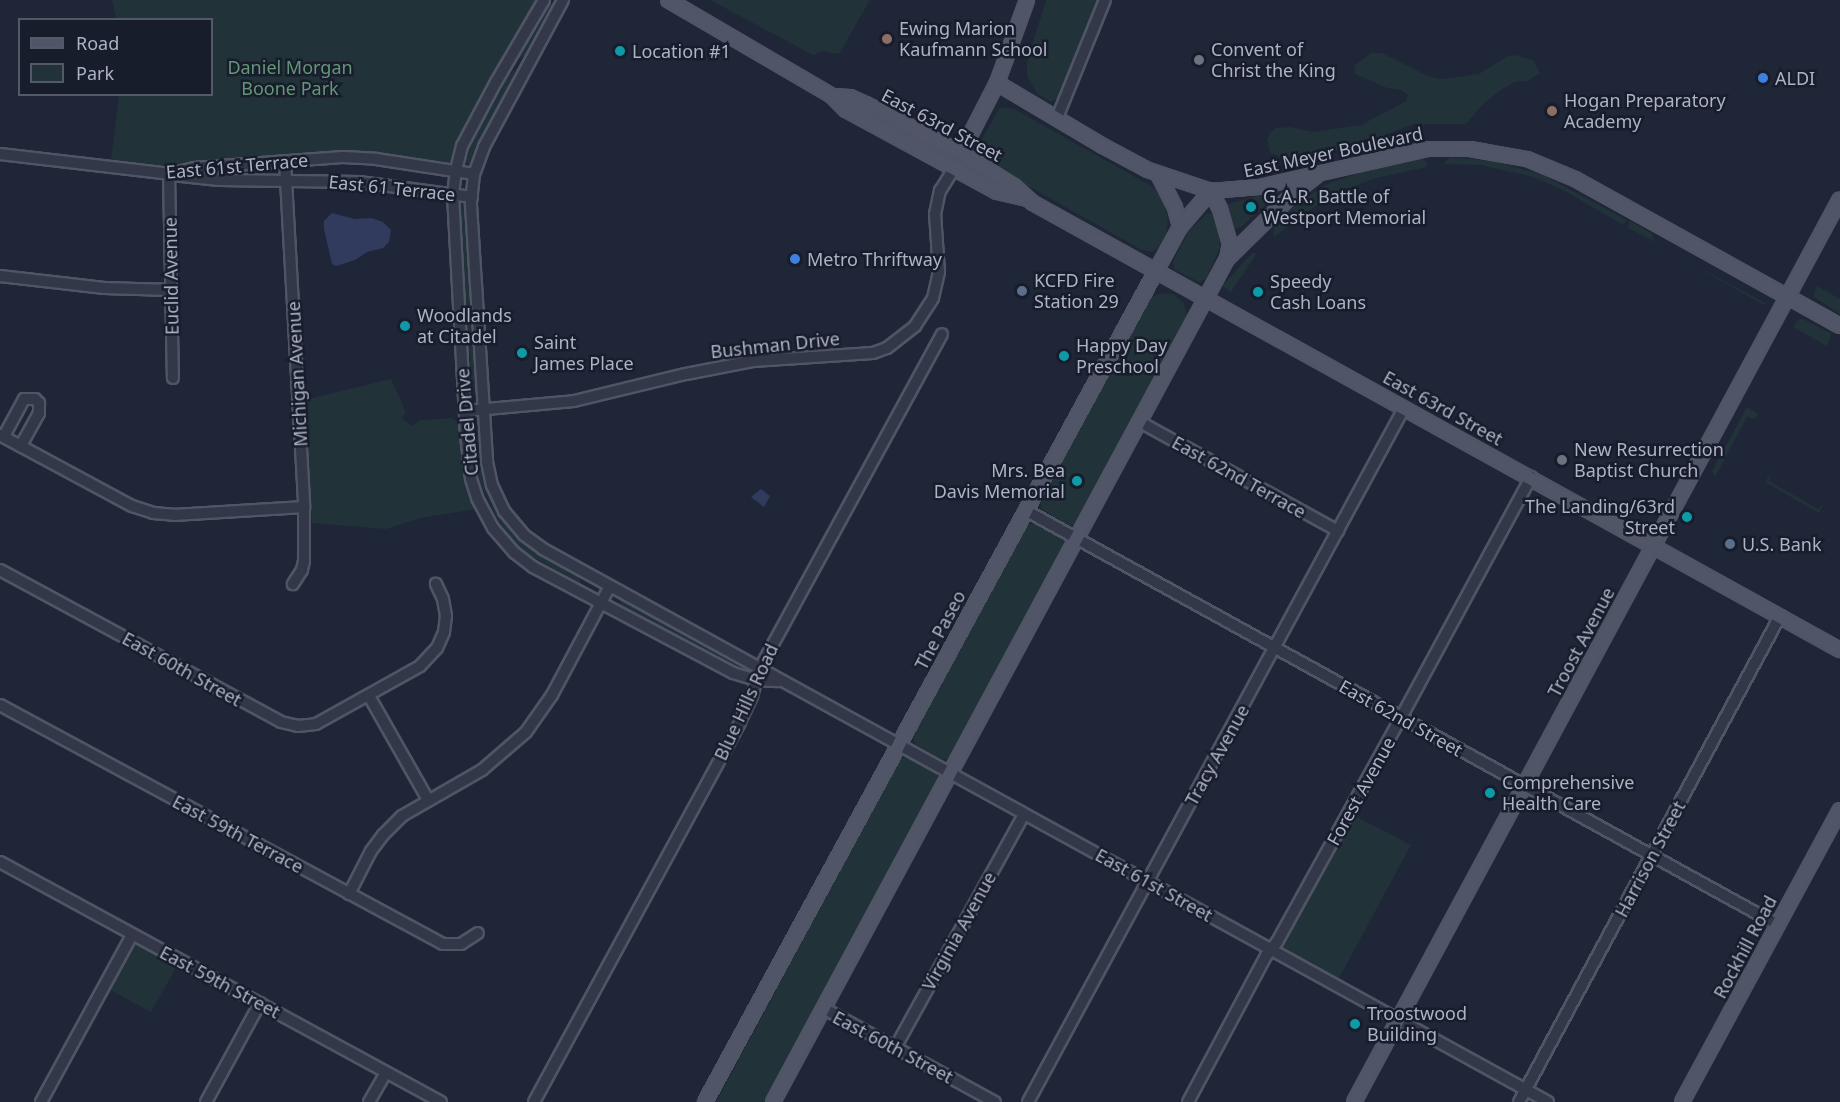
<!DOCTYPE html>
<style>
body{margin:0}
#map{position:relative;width:1840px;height:1102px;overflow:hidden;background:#1f2638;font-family:"Noto Sans",sans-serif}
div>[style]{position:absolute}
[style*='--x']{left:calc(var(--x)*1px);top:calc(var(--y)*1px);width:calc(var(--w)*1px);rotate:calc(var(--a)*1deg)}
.green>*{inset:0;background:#213239}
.water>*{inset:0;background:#303b5e}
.roads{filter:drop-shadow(2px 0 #505566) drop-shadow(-2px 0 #505566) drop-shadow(0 2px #505566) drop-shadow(0 -2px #505566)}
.minor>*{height:10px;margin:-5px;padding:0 5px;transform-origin:5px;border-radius:5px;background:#333848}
.major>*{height:12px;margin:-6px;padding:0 6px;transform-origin:6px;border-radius:6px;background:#505668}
.dots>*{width:16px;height:16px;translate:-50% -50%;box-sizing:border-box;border:3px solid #181d2c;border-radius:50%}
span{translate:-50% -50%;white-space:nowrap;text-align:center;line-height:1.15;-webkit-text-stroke:5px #181d2c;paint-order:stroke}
.poi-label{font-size:18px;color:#adb2c5}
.left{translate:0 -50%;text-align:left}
.right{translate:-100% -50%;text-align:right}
.park-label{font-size:18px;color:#649678}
.street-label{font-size:18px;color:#adb2c5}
.legend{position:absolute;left:18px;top:18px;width:195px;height:78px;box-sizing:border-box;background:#181d2c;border:2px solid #545969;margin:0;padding:8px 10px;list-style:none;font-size:18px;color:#adb2c5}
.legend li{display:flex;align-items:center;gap:12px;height:30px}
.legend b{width:30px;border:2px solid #545969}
</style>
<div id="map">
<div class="green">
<div style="clip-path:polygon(112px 0,538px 0,463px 134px,451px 163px,445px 165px,338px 151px,247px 161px,162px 165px,111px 160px,119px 95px,212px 94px,212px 20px,116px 19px)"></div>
<div style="clip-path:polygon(710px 0,870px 0,839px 54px,824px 51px,813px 55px)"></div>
<div style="clip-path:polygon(1046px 0,1099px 0,1060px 97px,1051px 102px,1037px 93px,1027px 76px,1027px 62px)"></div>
<div style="clip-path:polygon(546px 4px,553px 4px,552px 9px,527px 54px,517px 59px)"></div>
<div style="clip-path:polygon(1371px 53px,1382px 53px,1430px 77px,1442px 79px,1479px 74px,1508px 56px,1515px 55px,1533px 60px,1540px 73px,1527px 81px,1515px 82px,1502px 89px,1483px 104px,1466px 124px,1414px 124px,1350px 148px,1289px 159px,1270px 153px,1267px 139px,1271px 132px,1276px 128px,1290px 127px,1313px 132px,1361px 125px,1406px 101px,1408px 95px,1401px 90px,1387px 88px,1355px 74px,1354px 66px)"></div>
<div style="clip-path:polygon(517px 68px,478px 146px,473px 162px,469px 165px,465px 161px,473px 141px,509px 75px)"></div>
<div style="clip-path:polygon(1000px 107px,1014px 109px,1153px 187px,1164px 201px,1168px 217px,1166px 234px,1159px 247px,1152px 252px,1142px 250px,982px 160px,978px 156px,978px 146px)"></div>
<div style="clip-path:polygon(1450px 157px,1492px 161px,1541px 174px,1627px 220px,1623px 225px,1565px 191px,1534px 177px,1480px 165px,1443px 164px)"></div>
<div style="clip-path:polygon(1421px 158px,1426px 161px,1427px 167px,1376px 178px,1342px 191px,1308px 211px,1274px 237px,1274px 228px,1284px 213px,1325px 185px,1367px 170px)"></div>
<div style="clip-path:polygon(1275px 191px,1278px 191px,1278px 194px,1241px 227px,1234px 229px,1225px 205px)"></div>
<div style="clip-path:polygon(463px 202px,467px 205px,476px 392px,472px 390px,460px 207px)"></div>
<div style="clip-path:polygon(1212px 213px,1218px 225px,1220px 248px,1206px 279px,1199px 282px,1175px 270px,1173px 261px,1189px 231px,1206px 214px)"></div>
<div style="clip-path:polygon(1630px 221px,1651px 233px,1655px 242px,1628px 228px)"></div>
<div style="clip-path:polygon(1252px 253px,1256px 253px,1255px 256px,1231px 292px,1222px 286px)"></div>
<div style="clip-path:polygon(1672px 253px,1765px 303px,1764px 305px)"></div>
<div style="clip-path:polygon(1817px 286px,1840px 299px,1840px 314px,1813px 296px)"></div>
<div style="clip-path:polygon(1164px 293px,1173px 294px,1184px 303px,1187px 316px,1183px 327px,1079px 522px,1072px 526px,1066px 524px,1042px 509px,1040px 499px,1145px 304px,1153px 296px)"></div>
<div style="clip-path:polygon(1799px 319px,1803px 319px,1830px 333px,1831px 337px,1827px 346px,1793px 327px)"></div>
<div style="clip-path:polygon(391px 379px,406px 412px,402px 418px,411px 426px,420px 420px,441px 419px,452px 418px,459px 423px,477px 509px,420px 518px,386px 529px,312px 523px,304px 400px)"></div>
<div style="clip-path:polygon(1747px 407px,1758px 414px,1754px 419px,1747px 417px,1715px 477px,1712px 471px)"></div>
<div style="clip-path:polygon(477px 428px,481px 432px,483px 466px,530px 546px,579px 576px,581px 581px,579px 583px,528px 554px,509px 537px,497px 518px,479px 480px,474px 433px)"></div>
<div style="clip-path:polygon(1770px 474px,1769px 481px,1818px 509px,1824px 503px,1819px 513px,1765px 482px)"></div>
<div style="clip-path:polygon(1034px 522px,1065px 540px,1063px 552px,953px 756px,951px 759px,942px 759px,916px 745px,913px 737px,915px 731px,1024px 528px)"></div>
<div style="clip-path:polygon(620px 599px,743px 664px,745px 669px,739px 671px,620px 606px)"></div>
<div style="clip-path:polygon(901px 758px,908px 758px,937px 773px,939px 781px,781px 1075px,766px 1102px,716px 1102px)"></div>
<div style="clip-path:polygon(1355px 816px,1411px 845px,1338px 980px,1284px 950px,1284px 945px)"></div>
<div style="clip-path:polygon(138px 945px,177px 966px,151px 1012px,110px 990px,133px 947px)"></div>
</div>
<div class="water">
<div style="clip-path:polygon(332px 213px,355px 219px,371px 218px,383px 222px,391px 230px,389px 242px,383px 248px,367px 252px,355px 260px,336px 266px,332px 264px,324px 229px,324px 221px)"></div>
<div style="clip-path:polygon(761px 489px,770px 496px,764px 507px,751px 497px)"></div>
</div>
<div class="roads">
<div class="minor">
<div style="--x:544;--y:0;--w:95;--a:120.3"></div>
<div style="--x:496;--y:82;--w:72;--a:118"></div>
<div style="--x:462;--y:146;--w:25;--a:104"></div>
<div style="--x:456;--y:170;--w:25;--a:97"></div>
<div style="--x:453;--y:195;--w:240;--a:86.9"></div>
<div style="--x:466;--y:435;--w:44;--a:83.5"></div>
<div style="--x:471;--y:479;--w:20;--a:72"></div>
<div style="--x:477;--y:498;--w:34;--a:62"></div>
<div style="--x:493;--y:528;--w:33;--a:49"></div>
<div style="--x:515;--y:553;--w:23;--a:38"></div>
<div style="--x:533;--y:567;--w:226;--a:27.9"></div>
<div style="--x:733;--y:673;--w:24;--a:17"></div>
<div style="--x:756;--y:680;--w:22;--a:3"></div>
<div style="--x:563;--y:0;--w:167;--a:118.3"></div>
<div style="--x:484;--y:147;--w:29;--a:110"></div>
<div style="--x:474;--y:174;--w:31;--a:96"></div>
<div style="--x:471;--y:205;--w:257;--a:86.4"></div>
<div style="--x:487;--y:462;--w:24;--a:78"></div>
<div style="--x:492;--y:485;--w:29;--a:65"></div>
<div style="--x:504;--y:511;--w:31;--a:50"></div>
<div style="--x:524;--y:535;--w:24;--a:36"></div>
<div style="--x:543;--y:549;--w:1147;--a:28.82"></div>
<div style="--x:1057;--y:118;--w:127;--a:-67.9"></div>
<div style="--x:0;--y:154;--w:170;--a:6.7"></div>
<div style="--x:169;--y:174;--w:26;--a:-13"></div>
<div style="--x:194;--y:168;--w:149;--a:-4.2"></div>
<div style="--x:343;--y:157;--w:33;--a:3"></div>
<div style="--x:376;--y:159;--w:99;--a:8.7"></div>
<div style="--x:285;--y:162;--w:346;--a:86.8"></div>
<div style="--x:304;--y:507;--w:54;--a:90"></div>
<div style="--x:304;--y:561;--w:9;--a:103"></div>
<div style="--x:302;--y:570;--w:17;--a:123"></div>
<div style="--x:169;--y:174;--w:204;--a:88.9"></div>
<div style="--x:172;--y:175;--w:47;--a:6.1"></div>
<div style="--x:219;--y:180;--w:140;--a:0.8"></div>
<div style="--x:359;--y:182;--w:114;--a:7.6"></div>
<div style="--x:0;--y:276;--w:105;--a:6.6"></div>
<div style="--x:104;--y:288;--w:67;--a:1.7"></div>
<div style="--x:465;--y:411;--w:109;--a:-5.2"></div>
<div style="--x:574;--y:401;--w:115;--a:-13.6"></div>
<div style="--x:686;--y:374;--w:68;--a:-11"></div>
<div style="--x:753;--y:361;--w:120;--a:-3.8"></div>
<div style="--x:873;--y:353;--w:15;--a:-20"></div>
<div style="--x:887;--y:348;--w:36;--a:-38"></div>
<div style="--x:915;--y:326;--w:33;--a:-57"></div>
<div style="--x:933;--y:298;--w:27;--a:-77"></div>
<div style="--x:939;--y:272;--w:58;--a:-93.9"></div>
<div style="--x:935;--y:214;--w:24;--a:-78"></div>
<div style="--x:940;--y:191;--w:26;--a:-58"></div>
<div style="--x:1140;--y:422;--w:226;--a:28.8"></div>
<div style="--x:0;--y:435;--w:150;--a:28.3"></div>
<div style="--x:132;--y:506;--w:22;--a:18"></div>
<div style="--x:153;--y:513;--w:21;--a:5"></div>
<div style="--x:174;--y:515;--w:130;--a:-3.5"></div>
<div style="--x:4;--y:436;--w:42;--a:-61.6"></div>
<div style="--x:24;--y:399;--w:11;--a:0"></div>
<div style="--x:35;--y:399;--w:6;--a:45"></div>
<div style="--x:39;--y:403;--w:10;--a:90"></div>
<div style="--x:39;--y:413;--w:38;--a:119"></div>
<div style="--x:1025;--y:510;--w:860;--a:28.86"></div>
<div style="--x:0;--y:570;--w:319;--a:28.4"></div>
<div style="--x:281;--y:722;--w:17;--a:13"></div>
<div style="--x:298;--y:726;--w:18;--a:-6"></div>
<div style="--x:316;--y:724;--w:119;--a:-29.1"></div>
<div style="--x:420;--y:666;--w:25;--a:-47"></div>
<div style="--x:437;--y:648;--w:17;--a:-66"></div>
<div style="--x:444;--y:632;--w:16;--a:-83"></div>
<div style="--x:446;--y:616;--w:17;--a:-100"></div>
<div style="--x:443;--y:599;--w:17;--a:-115"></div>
<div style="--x:369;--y:696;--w:120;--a:60.4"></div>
<div style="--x:0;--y:705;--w:503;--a:28.35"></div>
<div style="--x:443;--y:944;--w:18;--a:0"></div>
<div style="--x:461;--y:944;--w:20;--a:-33"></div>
<div style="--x:0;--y:862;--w:502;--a:28.56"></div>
<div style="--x:349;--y:894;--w:48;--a:-62.9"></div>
<div style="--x:371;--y:851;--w:20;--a:-53"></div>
<div style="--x:383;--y:835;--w:27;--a:-45"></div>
<div style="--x:402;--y:816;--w:92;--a:-29.9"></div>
<div style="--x:482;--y:770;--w:58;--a:-40.8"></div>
<div style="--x:526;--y:732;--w:45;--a:-54.9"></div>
<div style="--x:552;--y:695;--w:123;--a:-62"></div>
<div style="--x:823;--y:1008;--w:196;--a:28.7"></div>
<div style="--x:895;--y:1048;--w:267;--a:-61.1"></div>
<div style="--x:41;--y:1102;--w:190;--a:-61.4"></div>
<div style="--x:206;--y:1102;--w:113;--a:-61.4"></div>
<div style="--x:369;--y:1102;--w:34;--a:-60"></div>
<div style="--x:534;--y:1102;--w:432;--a:-61.5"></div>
<div style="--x:740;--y:722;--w:29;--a:-65"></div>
<div style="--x:752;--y:696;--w:29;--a:-74"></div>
<div style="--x:760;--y:668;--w:380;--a:-61.4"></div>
<div style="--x:1028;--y:1102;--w:789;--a:-61.55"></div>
<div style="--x:1188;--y:1102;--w:166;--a:-61.9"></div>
<div style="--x:1266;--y:956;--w:18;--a:-52"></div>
<div style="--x:1277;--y:942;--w:248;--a:-61.1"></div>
<div style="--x:1397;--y:725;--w:282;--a:-61.6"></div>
<div style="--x:1519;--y:1102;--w:552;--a:-61.76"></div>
</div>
<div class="major">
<div style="--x:668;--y:0;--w:190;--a:30.3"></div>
<div style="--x:832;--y:96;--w:20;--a:45"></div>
<div style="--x:846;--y:110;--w:172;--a:28.5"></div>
<div style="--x:997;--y:192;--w:31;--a:13"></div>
<div style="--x:997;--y:83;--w:123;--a:30.7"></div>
<div style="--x:1103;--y:146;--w:51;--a:28.1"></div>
<div style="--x:1148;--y:170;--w:66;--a:18.4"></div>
<div style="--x:1211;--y:191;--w:48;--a:-4.8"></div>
<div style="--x:1259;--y:187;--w:173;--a:-12.7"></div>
<div style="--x:1428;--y:149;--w:42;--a:0"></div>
<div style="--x:1470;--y:149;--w:58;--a:10"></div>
<div style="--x:1527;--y:159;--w:52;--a:22.6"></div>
<div style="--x:1575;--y:179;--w:303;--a:29"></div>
<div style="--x:832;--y:96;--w:18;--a:3"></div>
<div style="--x:850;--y:97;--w:17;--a:24"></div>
<div style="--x:866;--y:104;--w:107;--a:27.3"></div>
<div style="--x:961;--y:153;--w:62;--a:31.9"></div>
<div style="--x:1014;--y:186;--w:25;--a:42"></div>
<div style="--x:1033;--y:203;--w:923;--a:28.98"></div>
<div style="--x:961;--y:153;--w:79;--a:-62.8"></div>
<div style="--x:997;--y:83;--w:88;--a:-70.1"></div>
<div style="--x:1158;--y:174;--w:38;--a:63"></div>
<div style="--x:1175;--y:208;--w:20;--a:75"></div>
<div style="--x:1227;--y:259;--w:93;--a:-44.6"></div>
<div style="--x:1293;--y:194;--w:29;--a:-38"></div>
<div style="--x:705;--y:1102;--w:945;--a:-61.51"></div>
<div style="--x:1156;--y:271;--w:50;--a:-61.4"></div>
<div style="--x:1180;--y:227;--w:48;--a:-49.3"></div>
<div style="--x:773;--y:1102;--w:957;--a:-61.7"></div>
<div style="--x:1227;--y:259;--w:15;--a:-79"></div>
<div style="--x:1230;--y:244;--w:36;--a:-106"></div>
<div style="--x:1220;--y:209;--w:20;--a:-117"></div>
<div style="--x:1354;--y:1102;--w:1025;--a:-61.71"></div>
<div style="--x:1682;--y:1102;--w:332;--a:-61.6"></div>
</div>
</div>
<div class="dots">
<div style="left:887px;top:39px;background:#8d6e63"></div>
<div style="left:620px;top:51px;background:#0f9aa8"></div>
<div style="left:1199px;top:60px;background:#6b7280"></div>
<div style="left:1763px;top:78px;background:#3f7fe0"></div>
<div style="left:1552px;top:111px;background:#8d6e63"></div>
<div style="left:1251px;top:207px;background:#0f9aa8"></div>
<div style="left:795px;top:259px;background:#3f7fe0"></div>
<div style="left:1022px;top:291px;background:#5c6f8a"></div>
<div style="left:1258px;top:292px;background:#0f9aa8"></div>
<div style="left:405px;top:326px;background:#0f9aa8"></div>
<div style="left:522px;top:353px;background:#0f9aa8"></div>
<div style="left:1064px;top:356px;background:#0f9aa8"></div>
<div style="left:1562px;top:460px;background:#6b7280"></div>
<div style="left:1077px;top:481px;background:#0f9aa8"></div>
<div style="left:1687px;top:517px;background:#0f9aa8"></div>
<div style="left:1730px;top:544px;background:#5c6f8a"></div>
<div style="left:1490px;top:793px;background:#0f9aa8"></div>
<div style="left:1355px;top:1024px;background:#0f9aa8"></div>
</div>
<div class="poi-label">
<span class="left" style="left:899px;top:39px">Ewing Marion<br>Kaufmann School</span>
<span class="left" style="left:1211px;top:60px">Convent of<br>Christ the King</span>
<span class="left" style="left:632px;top:51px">Location #1</span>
<span class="left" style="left:1775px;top:78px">ALDI</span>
<span class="left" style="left:1564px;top:111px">Hogan Preparatory<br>Academy</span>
<span class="left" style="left:1263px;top:207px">G.A.R. Battle of<br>Westport Memorial</span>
<span class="left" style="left:807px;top:259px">Metro Thriftway</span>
<span class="left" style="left:1034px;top:291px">KCFD Fire<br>Station 29</span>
<span class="left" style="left:1270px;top:292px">Speedy<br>Cash Loans</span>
<span class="left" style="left:417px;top:326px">Woodlands<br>at Citadel</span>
<span class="left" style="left:534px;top:353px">Saint<br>James Place</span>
<span class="left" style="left:1076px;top:356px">Happy Day<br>Preschool</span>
<span class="left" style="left:1574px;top:460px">New Resurrection<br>Baptist Church</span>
<span class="right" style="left:1065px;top:481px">Mrs. Bea<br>Davis Memorial</span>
<span class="right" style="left:1675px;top:517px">The Landing/63rd<br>Street</span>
<span class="left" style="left:1742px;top:544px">U.S. Bank</span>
<span class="left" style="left:1502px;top:793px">Comprehensive<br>Health Care</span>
<span class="left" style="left:1367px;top:1024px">Troostwood<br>Building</span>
</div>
<div class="park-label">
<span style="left:290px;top:78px">Daniel Morgan<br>Boone Park</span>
</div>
<div class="street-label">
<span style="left:942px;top:125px;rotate:28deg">East 63rd Street</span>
<span style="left:1333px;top:152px;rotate:-12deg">East Meyer Boulevard</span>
<span style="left:237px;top:166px;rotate:-5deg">East 61st Terrace</span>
<span style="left:392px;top:188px;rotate:6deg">East 61 Terrace</span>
<span style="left:171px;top:276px;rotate:-91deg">Euclid Avenue</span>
<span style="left:775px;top:345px;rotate:-6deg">Bushman Drive</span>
<span style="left:297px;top:374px;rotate:-93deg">Michigan Avenue</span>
<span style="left:1443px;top:408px;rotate:29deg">East 63rd Street</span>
<span style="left:467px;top:422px;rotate:-95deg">Citadel Drive</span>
<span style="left:1239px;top:477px;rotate:29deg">East 62nd Terrace</span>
<span style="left:940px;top:630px;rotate:-62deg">The Paseo</span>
<span style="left:1581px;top:642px;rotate:-62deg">Troost Avenue</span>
<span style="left:182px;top:669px;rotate:29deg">East 60th Street</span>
<span style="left:746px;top:702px;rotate:-65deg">Blue Hills Road</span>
<span style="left:1401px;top:718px;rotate:29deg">East 62nd Street</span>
<span style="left:1217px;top:755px;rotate:-61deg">Tracy Avenue</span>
<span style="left:1361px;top:791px;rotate:-61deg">Forest Avenue</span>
<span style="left:238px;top:834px;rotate:28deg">East 59th Terrace</span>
<span style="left:1650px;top:859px;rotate:-62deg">Harrison Street</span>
<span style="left:1154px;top:885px;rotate:29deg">East 61st Street</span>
<span style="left:959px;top:931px;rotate:-61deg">Virginia Avenue</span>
<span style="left:1745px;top:947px;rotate:-62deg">Rockhill Road</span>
<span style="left:220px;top:982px;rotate:28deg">East 59th Street</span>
<span style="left:893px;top:1047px;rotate:28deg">East 60th Street</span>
</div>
<ul class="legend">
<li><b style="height:8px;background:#505668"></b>Road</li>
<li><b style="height:16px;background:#213239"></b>Park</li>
</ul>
</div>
